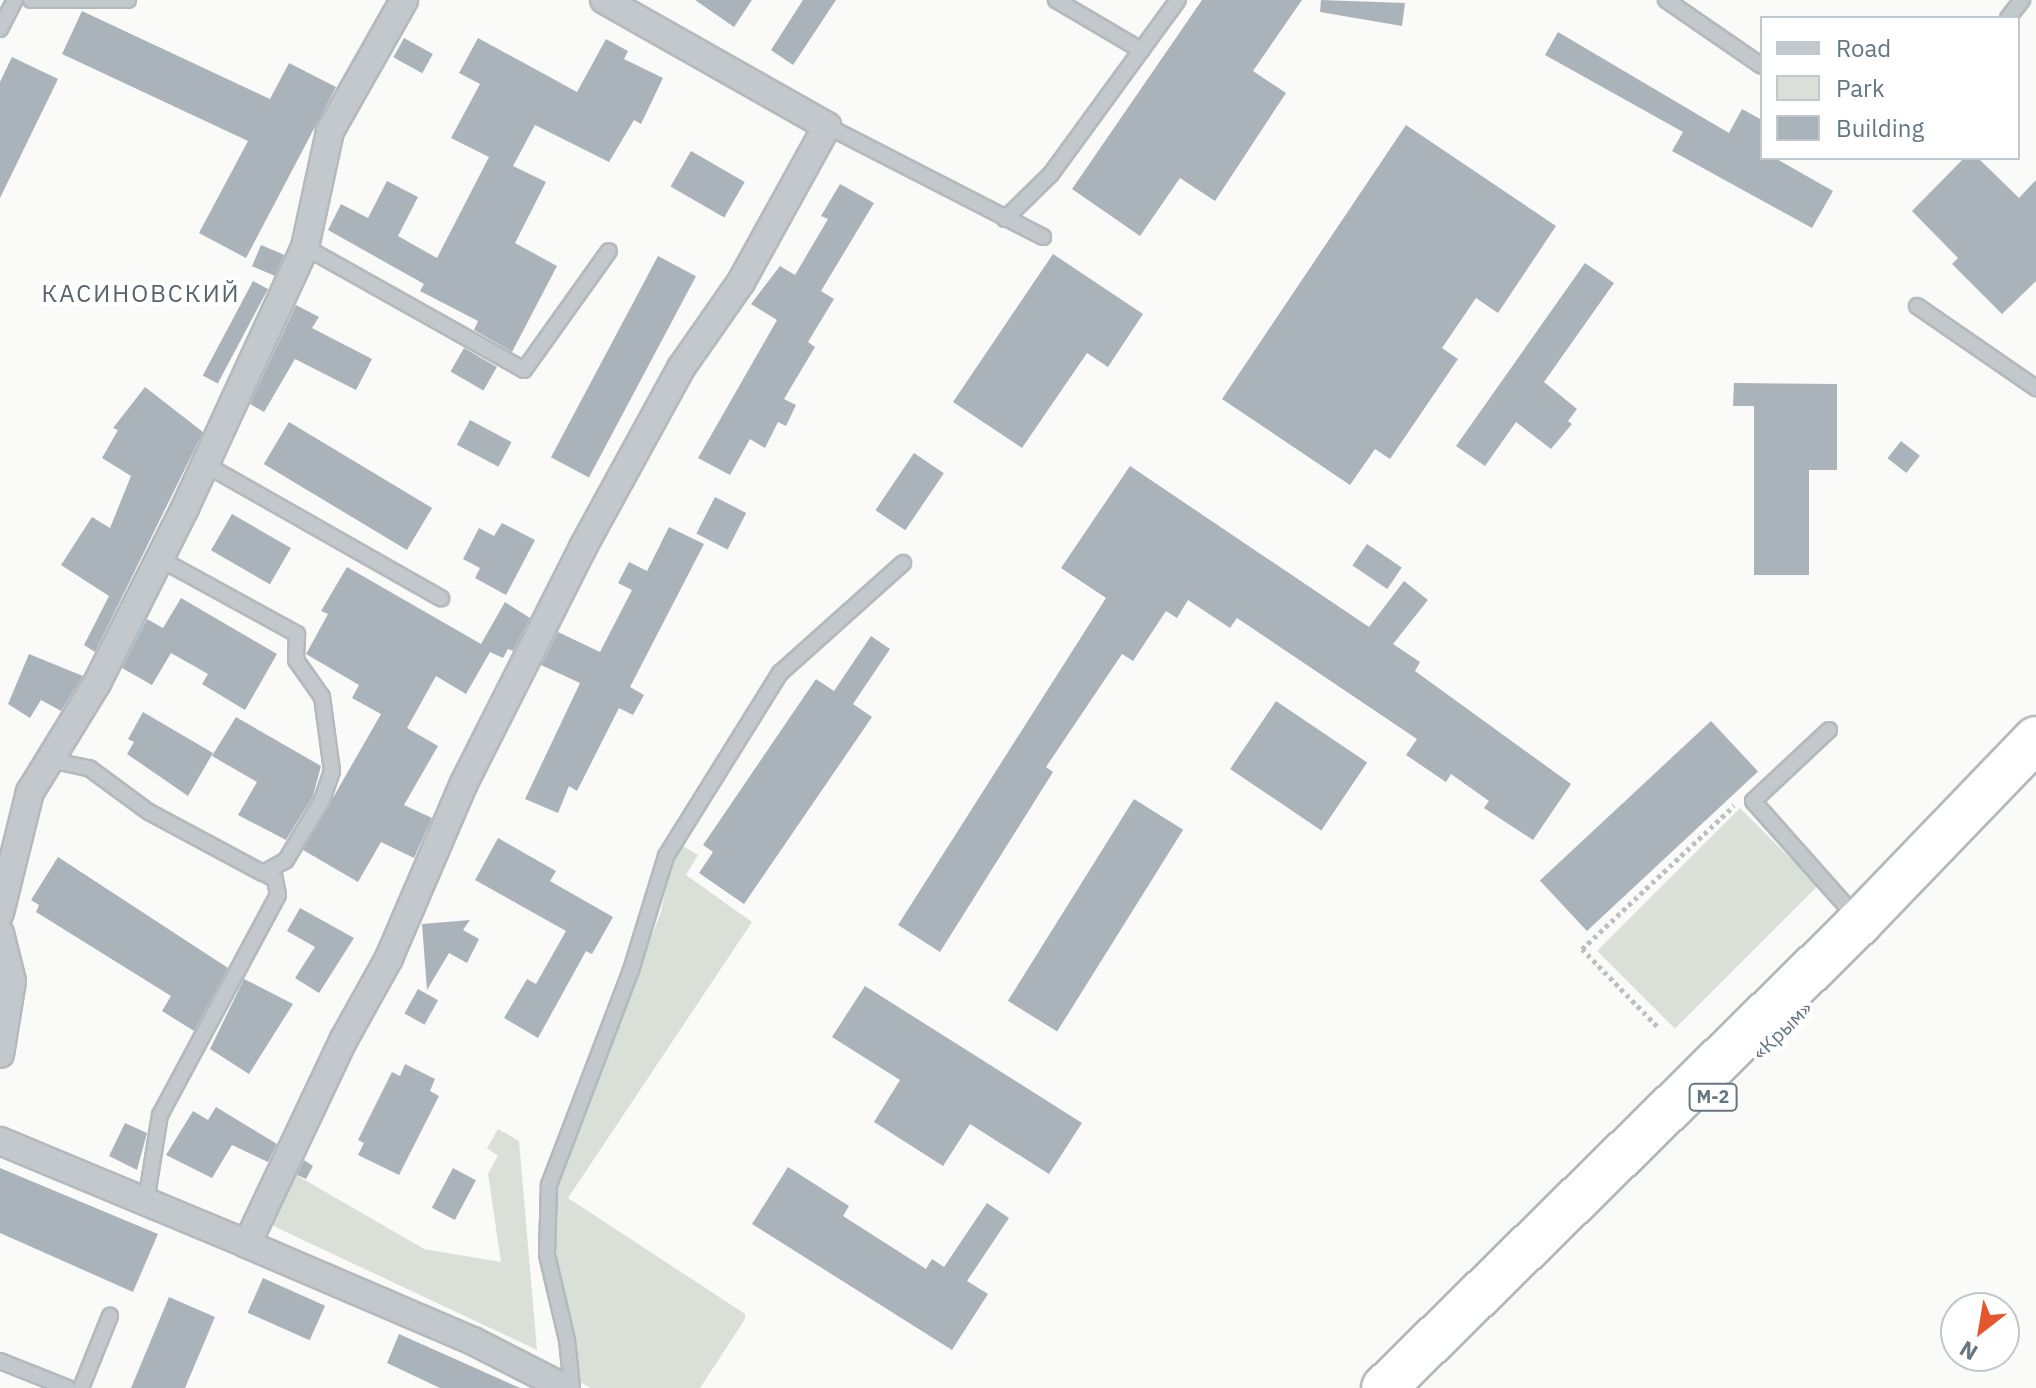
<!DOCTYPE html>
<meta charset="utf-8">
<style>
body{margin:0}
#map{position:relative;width:2036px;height:1388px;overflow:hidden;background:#fafaf8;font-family:"IBM Plex Sans",sans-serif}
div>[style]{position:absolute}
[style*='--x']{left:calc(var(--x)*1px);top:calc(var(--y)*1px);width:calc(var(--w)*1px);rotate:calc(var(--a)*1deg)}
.green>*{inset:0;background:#dadfd7;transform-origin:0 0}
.building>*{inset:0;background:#aab3b9;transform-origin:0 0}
.path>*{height:5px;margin-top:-2.5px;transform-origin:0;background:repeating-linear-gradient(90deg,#bbbfc2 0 4px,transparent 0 8px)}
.roads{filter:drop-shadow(2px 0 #b4b9bd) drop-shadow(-2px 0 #b4b9bd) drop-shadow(0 2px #b4b9bd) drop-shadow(0 -2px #b4b9bd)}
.service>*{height:14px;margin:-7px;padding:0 7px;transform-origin:7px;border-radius:7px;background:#c3c8cc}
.minor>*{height:26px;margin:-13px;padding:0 13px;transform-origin:13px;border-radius:13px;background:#c3c8cc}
.trunk>*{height:44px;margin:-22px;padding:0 22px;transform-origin:22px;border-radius:22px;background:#fff}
span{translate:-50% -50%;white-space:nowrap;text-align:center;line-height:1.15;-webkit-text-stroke:8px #fff;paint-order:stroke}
.shield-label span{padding:2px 6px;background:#fff;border:2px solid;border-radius:6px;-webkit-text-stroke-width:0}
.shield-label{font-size:18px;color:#657683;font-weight:700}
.street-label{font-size:20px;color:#657683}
.quarter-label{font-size:24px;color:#57646e;letter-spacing:2px}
.legend{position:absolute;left:1760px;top:16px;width:260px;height:144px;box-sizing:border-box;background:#fff;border:2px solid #c1c8cd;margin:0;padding:10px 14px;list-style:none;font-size:24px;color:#657683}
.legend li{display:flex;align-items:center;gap:16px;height:40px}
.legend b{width:40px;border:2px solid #c1c8cd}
.north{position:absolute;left:1940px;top:1292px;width:80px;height:80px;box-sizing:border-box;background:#fff;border:2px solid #c1c8cd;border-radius:50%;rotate:211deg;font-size:22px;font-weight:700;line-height:32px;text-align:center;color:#657683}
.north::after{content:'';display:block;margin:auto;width:28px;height:36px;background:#e4572e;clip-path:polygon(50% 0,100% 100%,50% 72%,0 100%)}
</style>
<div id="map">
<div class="green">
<div style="left:1740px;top:808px;width:110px;height:202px;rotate:45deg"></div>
<div style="clip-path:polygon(680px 844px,698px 855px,686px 875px,752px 922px,568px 1198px,745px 1314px,745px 1319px,700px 1388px,591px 1388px,580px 1382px,576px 1337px,557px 1265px,555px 1183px,661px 912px,671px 860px)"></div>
<div style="clip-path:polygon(498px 1129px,519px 1141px,537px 1350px,269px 1224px,291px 1172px,424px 1249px,501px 1262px,488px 1174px,498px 1156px,487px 1148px)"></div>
</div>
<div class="building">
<div style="clip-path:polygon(695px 0,752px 0,734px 27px)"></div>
<div style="clip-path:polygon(803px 0,836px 0,793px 65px,771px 50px)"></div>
<div style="clip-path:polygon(1202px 0,1302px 0,1253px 71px,1286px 93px,1215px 201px,1180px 178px,1140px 236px,1072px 189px)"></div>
<div style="clip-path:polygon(1321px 0,1405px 3px,1402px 26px,1320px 12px)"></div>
<div style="clip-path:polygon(82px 11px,270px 99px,289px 63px,336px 87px,246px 258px,199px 233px,248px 141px,62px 54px)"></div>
<div style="clip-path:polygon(1558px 32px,1729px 133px,1742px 109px,1762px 120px,1762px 158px,1775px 158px,1833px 191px,1812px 228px,1672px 151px,1683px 132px,1545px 55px)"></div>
<div style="left:404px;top:38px;width:33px;height:22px;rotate:29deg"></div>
<div style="clip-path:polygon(478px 38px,577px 92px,606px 39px,628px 51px,624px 59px,663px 78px,641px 124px,634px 120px,609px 162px,535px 125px,513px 166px,546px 182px,515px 243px,557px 266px,512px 352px,474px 330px,478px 321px,420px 291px,424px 284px,328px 230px,341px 204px,368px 218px,387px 181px,418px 197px,398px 236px,437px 258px,489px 157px,451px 138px,480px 84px,459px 73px)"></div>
<div style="clip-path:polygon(12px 57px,58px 79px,0 198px,0 82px)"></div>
<div style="clip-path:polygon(1406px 125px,1556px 226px,1498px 313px,1476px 298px,1442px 348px,1458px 359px,1390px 459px,1375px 449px,1350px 485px,1222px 399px)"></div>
<div style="left:691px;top:151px;width:62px;height:41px;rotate:30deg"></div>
<div style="clip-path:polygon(1964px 158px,1978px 158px,2019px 198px,2036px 180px,2036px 281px,2002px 314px,1952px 264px,1958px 258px,1912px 211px)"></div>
<div style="clip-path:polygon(840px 184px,874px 203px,821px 291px,834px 299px,808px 342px,815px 347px,784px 399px,796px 405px,786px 426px,778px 422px,765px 448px,750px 439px,730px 475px,698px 458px,777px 320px,751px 304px,780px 266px,795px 275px,828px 219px,821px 216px)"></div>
<div style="left:261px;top:245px;width:25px;height:23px;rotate:23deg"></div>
<div style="clip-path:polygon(1053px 254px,1143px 314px,1108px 367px,1087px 353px,1022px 448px,953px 402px)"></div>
<div style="left:658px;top:256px;width:43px;height:228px;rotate:28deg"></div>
<div style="clip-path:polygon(1585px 263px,1614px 283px,1544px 382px,1577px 409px,1568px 421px,1572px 424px,1551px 449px,1516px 422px,1485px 466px,1456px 446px)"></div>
<div style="left:253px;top:281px;width:17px;height:107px;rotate:28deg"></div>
<div style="clip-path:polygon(296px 305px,319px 317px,312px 328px,372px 359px,356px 390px,295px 359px,264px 412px,250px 404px)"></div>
<div style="left:464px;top:348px;width:38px;height:27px;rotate:30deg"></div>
<div style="clip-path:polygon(1734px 383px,1837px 384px,1837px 470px,1809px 470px,1809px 575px,1754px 575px,1754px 406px,1733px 406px)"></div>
<div style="clip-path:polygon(145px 387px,203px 432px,95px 652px,84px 645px,109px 596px,61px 565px,92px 517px,110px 528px,131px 476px,102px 458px,118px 430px,113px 428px)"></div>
<div style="left:470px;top:420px;width:47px;height:28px;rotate:28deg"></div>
<div style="left:289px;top:422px;width:167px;height:49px;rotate:31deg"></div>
<div style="left:1901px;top:441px;width:24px;height:22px;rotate:38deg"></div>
<div style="left:914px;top:453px;width:36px;height:69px;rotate:34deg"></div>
<div style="clip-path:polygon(1130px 466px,1369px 627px,1404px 581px,1428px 600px,1393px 644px,1420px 662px,1415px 671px,1571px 784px,1533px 840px,1484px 808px,1489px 801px,1451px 774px,1446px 782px,1406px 755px,1417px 739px,1237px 618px,1230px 628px,1188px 600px,1177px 618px,1166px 611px,1133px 661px,1122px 654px,1046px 767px,1053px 772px,940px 952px,898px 925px,1106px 598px,1061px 568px)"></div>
<div style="left:715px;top:497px;width:35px;height:41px;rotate:27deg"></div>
<div style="left:232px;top:514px;width:68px;height:42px;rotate:30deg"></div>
<div style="clip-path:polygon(502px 523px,535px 540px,506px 595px,475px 578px,480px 568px,463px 559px,479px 528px,494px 536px)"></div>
<div style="clip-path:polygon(669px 527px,704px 544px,630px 687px,644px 695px,633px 715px,619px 708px,577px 791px,569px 786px,558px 813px,525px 799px,580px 683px,541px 665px,558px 632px,600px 652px,632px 590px,618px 583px,629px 562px,647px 571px)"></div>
<div style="left:1367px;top:544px;width:42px;height:26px;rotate:34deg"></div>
<div style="clip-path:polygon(347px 567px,481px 644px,505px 602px,530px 618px,513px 651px,508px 649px,503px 658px,490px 652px,466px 694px,436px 676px,407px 728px,438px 746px,404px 805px,432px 818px,414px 858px,381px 842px,358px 882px,303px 850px,381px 714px,352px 698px,359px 685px,306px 654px,328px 614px,321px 611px)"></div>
<div style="clip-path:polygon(181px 598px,277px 654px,245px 710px,202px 684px,208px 674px,171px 653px,152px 685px,122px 668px,147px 619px,163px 628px)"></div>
<div style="clip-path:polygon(871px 636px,890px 649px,853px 704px,872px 717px,744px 904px,699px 873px,713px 852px,703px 845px,816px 679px,834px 691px)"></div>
<div style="clip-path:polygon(29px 654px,83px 676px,61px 711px,41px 700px,30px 718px,8px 704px)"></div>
<div style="left:1276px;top:701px;width:110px;height:82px;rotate:34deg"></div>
<div style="clip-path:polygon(143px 712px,213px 753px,188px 796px,127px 754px,134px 742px,128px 739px)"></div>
<div style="clip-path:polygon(236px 717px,321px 766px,313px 796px,286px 840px,238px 815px,257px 782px,212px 756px)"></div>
<div style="left:1711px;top:721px;width:69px;height:234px;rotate:47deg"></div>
<div style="left:1134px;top:799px;width:58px;height:238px;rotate:32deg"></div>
<div style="clip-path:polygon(498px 838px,556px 871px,550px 881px,613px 917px,592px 954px,586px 951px,538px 1038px,504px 1018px,527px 979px,536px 984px,566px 931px,475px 880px)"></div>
<div style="clip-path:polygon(58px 857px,228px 968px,194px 1031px,162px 1011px,171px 996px,36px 912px,39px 905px,31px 900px)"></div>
<div style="clip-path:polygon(300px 908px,354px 938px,319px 993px,295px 978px,315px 947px,287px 931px)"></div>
<div style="clip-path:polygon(470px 920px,463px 930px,479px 939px,467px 963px,449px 953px,427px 990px,422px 924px)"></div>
<div style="clip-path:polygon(244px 979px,293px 1004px,249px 1074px,210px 1049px)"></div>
<div style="clip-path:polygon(865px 986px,1082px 1123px,1049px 1174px,970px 1124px,943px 1166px,874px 1122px,900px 1080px,832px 1037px)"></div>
<div style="left:418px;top:989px;width:23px;height:28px;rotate:29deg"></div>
<div style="clip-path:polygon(405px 1064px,435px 1079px,430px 1091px,439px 1096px,399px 1175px,358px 1155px,364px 1143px,358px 1140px,392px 1072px,400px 1076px)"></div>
<div style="clip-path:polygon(216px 1107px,277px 1144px,268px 1162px,232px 1145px,212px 1178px,166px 1155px,193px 1111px,208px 1120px)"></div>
<div style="clip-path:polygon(125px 1123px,147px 1133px,137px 1170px,109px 1156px)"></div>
<div style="clip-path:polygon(304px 1160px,313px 1166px,306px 1179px,297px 1175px)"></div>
<div style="clip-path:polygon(788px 1167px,849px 1206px,843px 1216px,926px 1269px,932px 1259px,944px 1267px,987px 1203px,1009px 1218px,967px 1281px,988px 1294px,952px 1350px,752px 1224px)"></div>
<div style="clip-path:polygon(0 1168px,158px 1234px,133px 1292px,0 1233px)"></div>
<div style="left:453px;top:1168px;width:26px;height:45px;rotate:28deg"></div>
<div style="left:263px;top:1278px;width:68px;height:38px;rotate:24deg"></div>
<div style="clip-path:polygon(169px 1297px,215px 1317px,185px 1388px,131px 1388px)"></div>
<div style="clip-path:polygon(399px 1334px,520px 1388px,440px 1388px,387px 1363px)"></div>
</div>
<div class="path">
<div style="--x:1657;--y:1026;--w:107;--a:-134.2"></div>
<div style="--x:1582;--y:949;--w:209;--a:-43.3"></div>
</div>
<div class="roads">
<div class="service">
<div style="--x:31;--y:0;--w:97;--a:0"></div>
<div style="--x:1056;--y:0;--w:99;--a:30.5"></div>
<div style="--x:1666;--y:0;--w:116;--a:34.5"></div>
<div style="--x:2008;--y:18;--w:23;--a:-52"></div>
<div style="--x:0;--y:29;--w:33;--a:-63"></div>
<div style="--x:827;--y:126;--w:243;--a:27.2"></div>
<div style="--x:1005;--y:219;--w:64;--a:-44.4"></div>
<div style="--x:1051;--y:174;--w:215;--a:-53.9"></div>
<div style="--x:305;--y:247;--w:251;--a:29.3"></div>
<div style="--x:524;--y:370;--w:146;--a:-54.5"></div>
<div style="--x:1917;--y:306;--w:145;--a:34.6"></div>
<div style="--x:203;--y:463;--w:274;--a:29.6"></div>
<div style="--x:1829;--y:730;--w:104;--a:136.9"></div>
<div style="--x:1753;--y:801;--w:155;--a:48.4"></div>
<div style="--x:50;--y:760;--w:40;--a:12"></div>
<div style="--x:89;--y:768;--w:74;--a:36.3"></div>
<div style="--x:149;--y:812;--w:129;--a:28.2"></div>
<div style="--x:263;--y:873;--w:26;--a:-29"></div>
<div style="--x:286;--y:860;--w:70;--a:-59"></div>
<div style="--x:322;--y:800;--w:31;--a:-71"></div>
<div style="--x:332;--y:771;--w:75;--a:-97.7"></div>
<div style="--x:322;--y:697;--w:45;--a:-125.1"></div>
<div style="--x:296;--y:660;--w:26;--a:-88"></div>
<div style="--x:297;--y:634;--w:156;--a:-151.3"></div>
<div style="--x:146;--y:1202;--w:88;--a:-80.9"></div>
<div style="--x:160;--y:1115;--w:250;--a:-61.8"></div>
<div style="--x:278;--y:895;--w:16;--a:-101"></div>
<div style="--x:275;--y:879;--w:13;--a:-153"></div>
<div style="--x:0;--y:1361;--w:73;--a:21.7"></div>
<div style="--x:81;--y:1388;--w:78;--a:-68.1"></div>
<div style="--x:572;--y:1388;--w:48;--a:-95.9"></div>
<div style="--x:567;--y:1340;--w:87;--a:-103.2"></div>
<div style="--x:547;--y:1255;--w:70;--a:-88.4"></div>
<div style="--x:549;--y:1185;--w:230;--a:-69.1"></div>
<div style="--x:631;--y:970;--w:119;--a:-72.9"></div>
<div style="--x:666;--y:856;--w:216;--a:-58.1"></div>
<div style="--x:780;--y:673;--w:165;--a:-41.8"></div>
</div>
<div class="minor">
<div style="--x:0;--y:913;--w:125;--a:-76.1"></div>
<div style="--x:30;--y:792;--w:128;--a:-58.4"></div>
<div style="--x:97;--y:683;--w:196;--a:-63.3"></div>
<div style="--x:185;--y:508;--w:287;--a:-65.3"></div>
<div style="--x:305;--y:247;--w:119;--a:-77.8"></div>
<div style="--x:330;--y:131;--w:150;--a:-60.5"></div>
<div style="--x:0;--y:933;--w:49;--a:76"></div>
<div style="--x:12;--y:981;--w:74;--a:99.3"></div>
<div style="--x:0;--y:1141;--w:268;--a:22.6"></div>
<div style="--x:565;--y:1388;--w:103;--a:-152.9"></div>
<div style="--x:473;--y:1341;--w:246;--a:-156.8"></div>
<div style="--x:247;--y:1244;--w:227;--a:-64.7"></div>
<div style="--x:344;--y:1039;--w:93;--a:-60.9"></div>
<div style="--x:389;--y:958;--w:190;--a:-66.8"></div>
<div style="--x:464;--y:783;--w:264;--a:-63.2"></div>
<div style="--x:583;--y:547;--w:204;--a:-61.3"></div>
<div style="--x:681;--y:368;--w:105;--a:-55.1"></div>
<div style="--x:741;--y:282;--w:178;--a:-61.1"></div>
<div style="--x:827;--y:126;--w:256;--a:-150.5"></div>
</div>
<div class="trunk">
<div style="--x:1384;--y:1388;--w:666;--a:-44.39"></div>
<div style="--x:1860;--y:922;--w:254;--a:-46.1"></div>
</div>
</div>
<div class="shield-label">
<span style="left:1713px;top:1097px">М-2</span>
</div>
<div class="street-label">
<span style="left:1782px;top:1030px;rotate:-44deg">«Крым»</span>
</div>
<div class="quarter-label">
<span style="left:141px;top:294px">КАСИНОВСКИЙ</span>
</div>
<ul class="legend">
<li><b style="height:10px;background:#c3c8cc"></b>Road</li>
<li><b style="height:22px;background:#dadfd7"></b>Park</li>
<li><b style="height:22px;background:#aab3b9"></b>Building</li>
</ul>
<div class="north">N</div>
</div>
